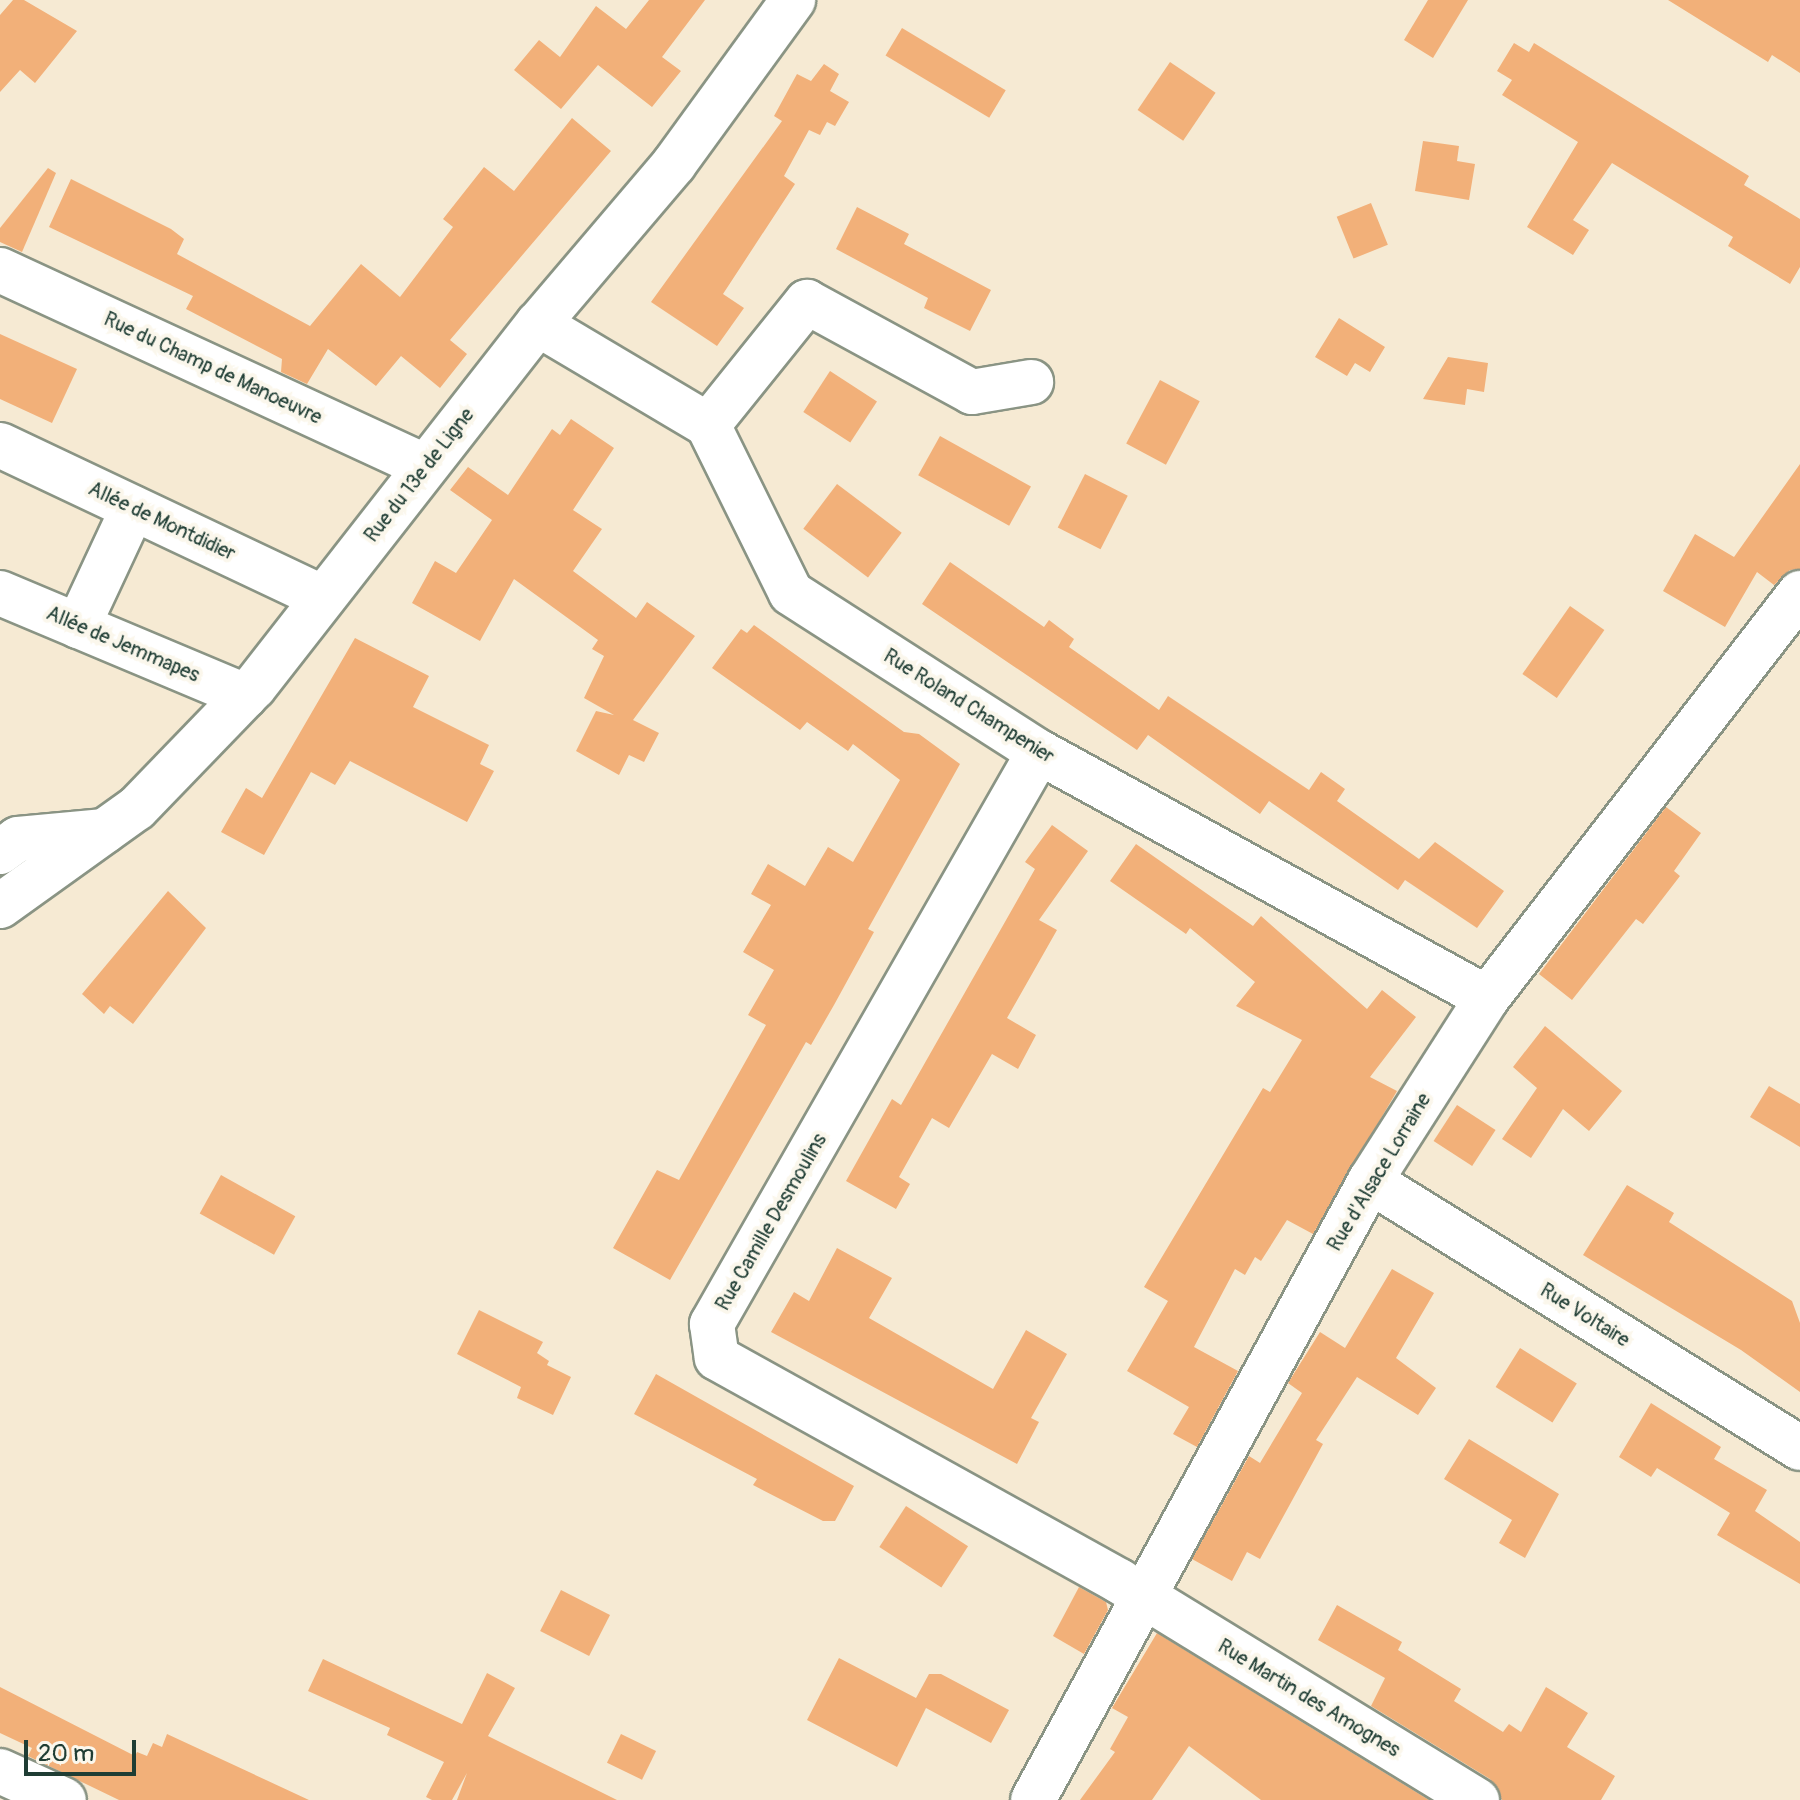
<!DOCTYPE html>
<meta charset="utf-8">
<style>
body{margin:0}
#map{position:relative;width:1800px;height:1800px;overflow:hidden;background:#f6ead3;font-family:Pangolin,sans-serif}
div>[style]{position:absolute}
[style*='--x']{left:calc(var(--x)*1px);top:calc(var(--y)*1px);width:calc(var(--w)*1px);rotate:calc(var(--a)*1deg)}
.building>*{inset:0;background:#f2b079;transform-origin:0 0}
.roads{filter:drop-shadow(2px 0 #8a9484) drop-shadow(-2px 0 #8a9484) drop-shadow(0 2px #8a9484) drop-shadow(0 -2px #8a9484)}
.minor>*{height:44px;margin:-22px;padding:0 22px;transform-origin:22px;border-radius:22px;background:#fff}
.major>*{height:44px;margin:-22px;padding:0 22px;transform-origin:22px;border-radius:22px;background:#fff}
span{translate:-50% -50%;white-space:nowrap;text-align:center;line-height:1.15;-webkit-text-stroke:8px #fbf7ec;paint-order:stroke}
.street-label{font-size:20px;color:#1f3d34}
.scale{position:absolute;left:24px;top:1740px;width:112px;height:36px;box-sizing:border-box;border:4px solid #1f3d34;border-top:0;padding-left:10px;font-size:24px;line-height:28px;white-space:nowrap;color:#1f3d34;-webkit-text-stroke:6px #fbf7ec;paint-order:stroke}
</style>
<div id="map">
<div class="building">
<div style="clip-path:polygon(13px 0,24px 0,77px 31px,35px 83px,20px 70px,0 92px,0 15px)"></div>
<div style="clip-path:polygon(649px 0,705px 0,662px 57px,681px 71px,652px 107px,598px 65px,561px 109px,514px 70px,539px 40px,560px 57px,596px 6px,626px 29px)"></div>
<div style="clip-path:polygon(1428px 0,1468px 0,1433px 58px,1404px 40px)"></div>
<div style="clip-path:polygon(1668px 0,1800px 0,1800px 73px,1772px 55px,1768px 62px)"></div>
<div style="left:902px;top:28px;width:121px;height:32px;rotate:31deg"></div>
<div style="clip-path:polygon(1514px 43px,1529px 52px,1534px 43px,1749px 176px,1744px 185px,1800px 219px,1800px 267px,1790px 284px,1728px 246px,1733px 237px,1612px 163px,1573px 220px,1589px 230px,1573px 255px,1527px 227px,1578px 142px,1502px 95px,1512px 80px,1497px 71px)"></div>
<div style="left:1170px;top:62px;width:55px;height:58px;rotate:34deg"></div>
<div style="clip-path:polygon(824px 64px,839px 74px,830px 91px,849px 102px,835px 126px,827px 122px,820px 135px,809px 130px,784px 176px,795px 184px,723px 294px,744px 308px,717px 346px,651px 302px,782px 121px,774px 116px,797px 74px,811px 81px)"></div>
<div style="clip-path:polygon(572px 118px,611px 151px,450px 340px,467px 354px,440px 388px,401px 356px,376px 386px,328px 349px,307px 384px,281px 372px,282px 359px,186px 309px,193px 296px,49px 227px,71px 179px,171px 229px,184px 239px,177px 254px,310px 326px,361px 264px,400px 297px,453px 227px,443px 219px,484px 167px,514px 191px)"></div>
<div style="clip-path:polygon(1423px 141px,1459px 146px,1457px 161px,1475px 164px,1469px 200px,1415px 191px)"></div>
<div style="clip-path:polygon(48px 168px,56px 173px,22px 252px,0 242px,0 228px)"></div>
<div style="left:1371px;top:203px;width:45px;height:37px;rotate:68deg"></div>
<div style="clip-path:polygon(857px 207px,909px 234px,904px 244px,991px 290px,970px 331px,924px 308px,928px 298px,836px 249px)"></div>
<div style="clip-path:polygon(1339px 318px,1385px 347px,1370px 372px,1355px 363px,1347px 376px,1315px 357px)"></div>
<div style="clip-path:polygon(0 334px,77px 369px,52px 423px,0 399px)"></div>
<div style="clip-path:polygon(1448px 357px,1488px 363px,1484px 392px,1467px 389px,1465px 405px,1423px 399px)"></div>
<div style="left:830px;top:371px;width:56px;height:49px;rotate:33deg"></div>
<div style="left:1160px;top:380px;width:45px;height:72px;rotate:28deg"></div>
<div style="clip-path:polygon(571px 419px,614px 448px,573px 510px,602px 529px,573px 571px,636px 618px,647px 602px,695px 636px,633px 720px,659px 733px,644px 762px,629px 755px,619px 775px,576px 751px,596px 711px,614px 715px,584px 698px,604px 656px,592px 649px,598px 640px,514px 579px,480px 641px,412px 603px,435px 561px,456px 573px,492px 520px,450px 490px,468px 467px,508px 495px,552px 429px,560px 435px)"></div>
<div style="left:940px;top:436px;width:104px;height:45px;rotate:29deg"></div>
<div style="clip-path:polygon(1800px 464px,1800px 569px,1790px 570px,1774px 585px,1757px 572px,1725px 627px,1663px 591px,1695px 534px,1734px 557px)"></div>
<div style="left:1085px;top:474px;width:48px;height:60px;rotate:27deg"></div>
<div style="left:837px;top:484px;width:81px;height:56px;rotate:37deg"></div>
<div style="clip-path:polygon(950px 562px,1044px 627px,1049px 620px,1074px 639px,1069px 647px,1159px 710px,1168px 696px,1309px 790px,1321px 772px,1345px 789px,1337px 801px,1419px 859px,1435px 842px,1504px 891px,1477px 928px,1405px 880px,1398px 890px,1269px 801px,1260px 814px,1148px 735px,1137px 750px,922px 604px)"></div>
<div style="left:1570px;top:606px;width:42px;height:83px;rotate:35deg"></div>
<div style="clip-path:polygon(754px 625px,904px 732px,919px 734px,960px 764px,868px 929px,874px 932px,834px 1005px,811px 1045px,806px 1042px,670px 1280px,613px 1248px,657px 1170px,679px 1180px,766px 1025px,748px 1015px,774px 970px,743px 952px,771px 905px,751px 894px,768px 864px,805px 886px,828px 847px,853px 862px,900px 780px,853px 744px,848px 751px,807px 722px,800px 730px,712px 668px,741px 629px,747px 633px)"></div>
<div style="clip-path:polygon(355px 638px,429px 676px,413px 707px,489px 745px,480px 764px,494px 771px,467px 822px,350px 761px,335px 785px,311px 772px,264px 855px,221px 832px,246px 788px,262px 798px)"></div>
<div style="clip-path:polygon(1666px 807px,1701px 833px,1674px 871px,1680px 876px,1643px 924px,1636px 919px,1572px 1000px,1539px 974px)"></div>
<div style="clip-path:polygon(1052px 825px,1088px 851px,1039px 920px,1057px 930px,1007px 1018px,1036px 1035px,1018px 1069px,992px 1054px,949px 1128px,932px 1118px,899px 1177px,910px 1184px,896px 1209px,846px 1181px,892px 1099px,901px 1105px,1035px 869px,1025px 862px)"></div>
<div style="clip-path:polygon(1136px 844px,1253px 926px,1261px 916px,1367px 1009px,1382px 990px,1416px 1017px,1370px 1077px,1397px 1091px,1313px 1234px,1287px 1220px,1261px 1261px,1255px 1257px,1245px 1275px,1235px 1269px,1194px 1347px,1238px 1371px,1197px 1447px,1173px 1434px,1189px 1407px,1127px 1371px,1168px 1301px,1144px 1287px,1263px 1088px,1270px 1092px,1302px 1040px,1236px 1006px,1255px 982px,1190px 928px,1186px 934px,1110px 881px)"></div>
<div style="clip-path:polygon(168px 891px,206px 928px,133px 1024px,110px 1006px,104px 1014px,82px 994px)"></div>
<div style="clip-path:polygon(1545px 1026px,1622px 1091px,1589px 1131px,1563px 1109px,1531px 1158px,1502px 1139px,1537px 1088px,1513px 1067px)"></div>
<div style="clip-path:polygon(1769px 1086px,1800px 1104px,1800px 1147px,1750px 1117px)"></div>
<div style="left:1457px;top:1105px;width:46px;height:43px;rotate:33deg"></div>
<div style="left:221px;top:1175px;width:85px;height:44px;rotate:29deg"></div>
<div style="clip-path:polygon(1627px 1185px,1674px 1213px,1669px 1222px,1792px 1301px,1800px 1323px,1800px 1392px,1741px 1350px,1583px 1255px)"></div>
<div style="clip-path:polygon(837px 1248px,892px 1278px,869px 1318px,993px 1389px,1026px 1330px,1067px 1354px,1031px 1418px,1039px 1422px,1017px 1464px,771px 1332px,794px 1292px,809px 1301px)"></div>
<div style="clip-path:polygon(1392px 1269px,1434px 1293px,1396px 1358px,1436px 1388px,1418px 1415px,1357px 1377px,1316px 1440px,1323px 1444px,1260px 1559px,1247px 1552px,1232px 1581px,1192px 1559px,1249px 1456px,1260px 1463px,1302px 1393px,1288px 1383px,1320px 1332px,1345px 1348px)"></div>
<div style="clip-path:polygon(479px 1310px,543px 1342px,537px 1353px,549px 1361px,547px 1365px,571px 1377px,553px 1415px,517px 1398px,521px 1387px,457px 1354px)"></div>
<div style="left:1520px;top:1348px;width:67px;height:46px;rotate:32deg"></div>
<div style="clip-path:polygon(656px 1374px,854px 1486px,835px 1521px,823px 1521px,753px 1485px,757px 1479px,634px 1414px)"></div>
<div style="clip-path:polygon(1651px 1403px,1721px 1447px,1714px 1459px,1767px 1490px,1755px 1511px,1800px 1542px,1800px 1584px,1717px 1535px,1730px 1513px,1657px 1468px,1651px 1477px,1619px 1457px)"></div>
<div style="clip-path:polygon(1469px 1439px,1559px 1494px,1525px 1558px,1499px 1543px,1512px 1520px,1444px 1479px)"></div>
<div style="left:906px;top:1506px;width:74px;height:49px;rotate:33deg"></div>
<div style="clip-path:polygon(1079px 1587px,1106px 1602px,1108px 1610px,1084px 1654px,1053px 1636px)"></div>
<div style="left:561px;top:1590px;width:55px;height:46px;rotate:27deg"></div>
<div style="clip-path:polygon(1337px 1605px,1402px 1642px,1398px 1650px,1461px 1689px,1454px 1701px,1503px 1732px,1509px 1724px,1521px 1732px,1546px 1687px,1588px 1713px,1567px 1747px,1615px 1776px,1601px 1800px,1502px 1800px,1490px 1779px,1371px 1706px,1385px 1678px,1318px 1640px)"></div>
<div style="clip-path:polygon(1157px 1633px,1429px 1800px,1261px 1800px,1189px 1746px,1152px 1800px,1080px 1800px,1115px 1752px,1110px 1749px,1128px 1717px,1112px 1708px)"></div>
<div style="clip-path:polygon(839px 1658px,916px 1698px,929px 1674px,941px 1674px,1009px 1710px,991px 1743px,926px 1708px,897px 1767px,807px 1720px)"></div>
<div style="clip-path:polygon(323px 1659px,462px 1724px,487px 1673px,515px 1688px,488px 1736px,617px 1800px,457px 1800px,467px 1773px,452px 1800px,432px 1800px,426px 1797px,444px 1762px,387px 1735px,390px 1728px,308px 1691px)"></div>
<div style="clip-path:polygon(0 1687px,135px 1756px,137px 1752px,147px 1756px,153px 1743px,162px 1747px,167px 1734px,309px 1800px,119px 1800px,28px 1756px,32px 1748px,0 1733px)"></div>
<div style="left:621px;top:1734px;width:39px;height:32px;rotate:26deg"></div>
</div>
<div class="roads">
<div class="minor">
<div style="--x:0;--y:270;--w:468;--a:24.8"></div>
<div style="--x:538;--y:324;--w:198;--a:30.7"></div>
<div style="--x:708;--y:425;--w:187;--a:63.7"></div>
<div style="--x:791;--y:593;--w:295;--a:32.7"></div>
<div style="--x:1039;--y:752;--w:511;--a:28.77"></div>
<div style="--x:708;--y:425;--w:158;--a:-51.2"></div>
<div style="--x:807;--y:302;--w:188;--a:28.6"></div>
<div style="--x:972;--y:392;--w:60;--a:-9.6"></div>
<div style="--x:0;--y:445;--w:357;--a:25.3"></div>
<div style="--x:0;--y:593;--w:266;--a:22.8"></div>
<div style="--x:78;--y:626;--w:130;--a:-65"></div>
<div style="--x:1039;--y:752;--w:659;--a:119.76"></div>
<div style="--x:712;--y:1324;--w:34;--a:82"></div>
<div style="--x:717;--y:1358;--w:460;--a:29"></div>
<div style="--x:1119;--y:1581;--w:420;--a:31.5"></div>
<div style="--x:0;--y:852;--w:22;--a:-36"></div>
<div style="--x:18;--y:839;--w:87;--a:-5.3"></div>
<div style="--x:1370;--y:1181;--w:506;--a:31.84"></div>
<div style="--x:0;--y:1771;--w:70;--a:24.4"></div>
<div style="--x:1033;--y:1800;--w:705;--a:-61.43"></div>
<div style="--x:1370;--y:1181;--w:217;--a:-57.4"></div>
<div style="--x:1487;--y:998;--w:512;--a:-52.3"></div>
</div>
<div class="major">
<div style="--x:0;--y:906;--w:168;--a:-35.6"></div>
<div style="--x:137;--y:808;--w:168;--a:-46"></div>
<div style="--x:254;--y:687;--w:461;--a:-52"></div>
<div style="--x:538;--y:324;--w:210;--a:-49.6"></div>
<div style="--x:674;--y:164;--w:203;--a:-54"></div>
</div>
</div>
<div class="street-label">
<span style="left:213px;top:368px;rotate:25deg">Rue du Champ de Manoeuvre</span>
<span style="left:419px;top:475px;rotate:-52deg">Rue du 13e de Ligne</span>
<span style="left:162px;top:521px;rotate:25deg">Allée de Montdidier</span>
<span style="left:123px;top:644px;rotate:23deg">Allée de Jemmapes</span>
<span style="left:969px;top:706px;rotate:32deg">Rue Roland Champenier</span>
<span style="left:1379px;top:1172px;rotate:-59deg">Rue d'Alsace Lorraine</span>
<span style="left:771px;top:1222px;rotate:-60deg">Rue Camille Desmoulins</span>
<span style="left:1585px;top:1315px;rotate:32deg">Rue Voltaire</span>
<span style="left:1309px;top:1698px;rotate:31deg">Rue Martin des Amognes</span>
</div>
<div class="scale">20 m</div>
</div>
